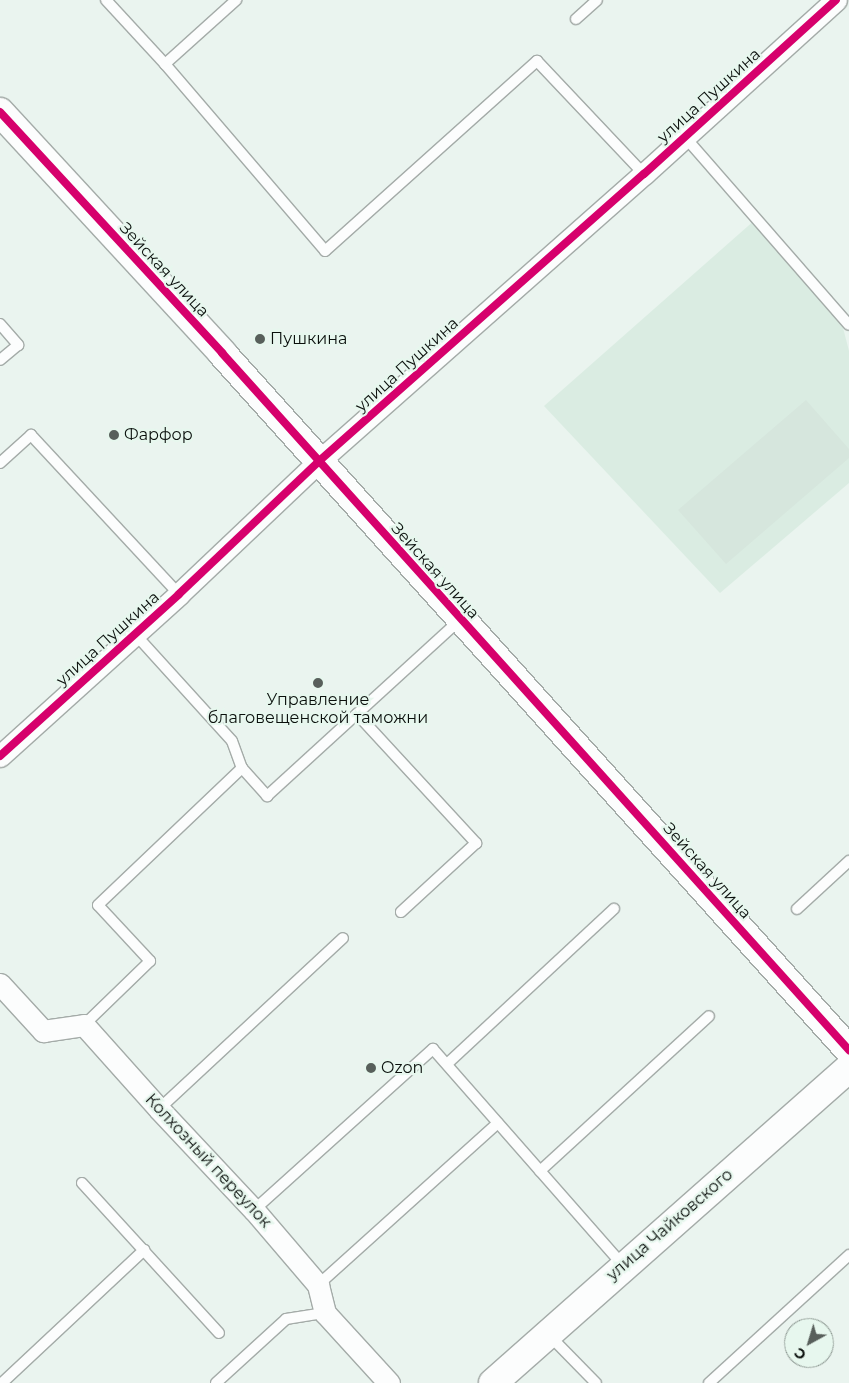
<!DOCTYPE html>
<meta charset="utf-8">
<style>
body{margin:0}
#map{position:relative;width:849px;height:1383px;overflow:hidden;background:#eaf4ef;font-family:Montserrat,sans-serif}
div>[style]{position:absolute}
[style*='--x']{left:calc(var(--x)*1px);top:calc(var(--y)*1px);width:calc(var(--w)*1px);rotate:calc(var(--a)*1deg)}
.built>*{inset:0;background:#daece2}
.green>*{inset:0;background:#d6e6dd}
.roads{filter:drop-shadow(1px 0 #a4aba8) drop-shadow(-1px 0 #a4aba8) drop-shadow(0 1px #a4aba8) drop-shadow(0 -1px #a4aba8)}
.lane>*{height:10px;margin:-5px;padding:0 5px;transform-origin:5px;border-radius:5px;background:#fcfdfd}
.street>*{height:21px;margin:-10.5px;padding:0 10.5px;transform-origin:10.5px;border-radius:10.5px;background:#fcfdfd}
.secondary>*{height:28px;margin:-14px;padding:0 14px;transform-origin:14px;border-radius:14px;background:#fcfdfd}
.cycleway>*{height:8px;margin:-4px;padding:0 4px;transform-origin:4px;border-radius:4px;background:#d6006c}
.dots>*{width:14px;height:14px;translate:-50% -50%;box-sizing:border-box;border:2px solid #e7f7ee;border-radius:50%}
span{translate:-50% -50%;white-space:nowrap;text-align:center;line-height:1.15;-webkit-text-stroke:4.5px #e7f7ee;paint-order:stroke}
.street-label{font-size:16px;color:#0a0f0c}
.poi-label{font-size:16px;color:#0a0f0c}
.left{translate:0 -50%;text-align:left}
.north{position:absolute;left:784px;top:1318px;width:50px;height:50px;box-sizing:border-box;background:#e7f7ee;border:1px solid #8f9a94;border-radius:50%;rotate:219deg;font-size:14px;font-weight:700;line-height:20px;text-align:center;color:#0a0f0c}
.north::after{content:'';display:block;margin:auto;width:18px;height:22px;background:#585f5b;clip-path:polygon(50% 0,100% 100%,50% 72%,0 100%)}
</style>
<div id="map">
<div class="built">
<div style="clip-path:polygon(756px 219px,841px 320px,849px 351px,849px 483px,720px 593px,544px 406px)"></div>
</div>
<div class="green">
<div style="clip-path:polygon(806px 400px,849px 449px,849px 458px,726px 564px,678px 510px)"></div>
</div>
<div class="roads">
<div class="lane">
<div style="--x:106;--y:0;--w:87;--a:47.3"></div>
<div style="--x:165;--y:64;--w:246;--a:49.4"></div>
<div style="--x:325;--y:251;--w:285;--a:-41.9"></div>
<div style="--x:537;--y:61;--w:156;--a:46.6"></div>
<div style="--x:576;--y:19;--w:28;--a:-42"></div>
<div style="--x:165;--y:64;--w:96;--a:-42"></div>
<div style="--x:685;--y:137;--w:249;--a:48.9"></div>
<div style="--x:0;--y:324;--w:28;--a:49"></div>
<div style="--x:18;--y:345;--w:23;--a:140"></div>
<div style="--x:0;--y:463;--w:42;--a:-42.1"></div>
<div style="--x:31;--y:435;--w:217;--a:47.1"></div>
<div style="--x:135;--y:634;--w:144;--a:47.8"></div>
<div style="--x:232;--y:741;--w:29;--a:70"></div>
<div style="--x:357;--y:714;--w:176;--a:47.3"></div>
<div style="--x:476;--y:843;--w:102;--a:137.4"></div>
<div style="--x:797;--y:909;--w:71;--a:-42.7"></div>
<div style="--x:84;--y:1025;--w:92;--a:-44.1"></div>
<div style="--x:150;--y:961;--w:76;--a:-132.9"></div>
<div style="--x:98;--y:905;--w:199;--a:-43.6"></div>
<div style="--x:242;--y:768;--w:38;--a:48"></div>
<div style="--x:267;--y:796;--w:261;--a:-42.4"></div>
<div style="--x:447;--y:1064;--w:228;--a:-42.9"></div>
<div style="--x:159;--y:1109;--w:251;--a:-42.9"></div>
<div style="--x:540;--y:1171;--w:229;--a:-42.5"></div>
<div style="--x:82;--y:1183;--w:203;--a:47.6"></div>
<div style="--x:254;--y:1210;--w:241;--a:-42"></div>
<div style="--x:433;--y:1049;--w:288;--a:48.7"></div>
<div style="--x:318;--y:1285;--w:242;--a:-42"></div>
<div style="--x:549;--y:1335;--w:67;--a:45.6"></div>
<div style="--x:2;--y:1383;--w:195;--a:-43.1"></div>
<div style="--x:216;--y:1383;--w:95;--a:-42.4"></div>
<div style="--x:286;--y:1319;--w:39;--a:-9"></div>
<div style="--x:709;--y:1383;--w:190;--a:-42.4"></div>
</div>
<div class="street">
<div style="--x:0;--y:756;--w:241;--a:-42.1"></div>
<div style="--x:179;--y:594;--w:192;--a:-43.5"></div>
<div style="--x:318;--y:462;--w:435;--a:-41.5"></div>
<div style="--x:644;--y:174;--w:259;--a:-42.2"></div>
<div style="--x:0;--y:984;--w:64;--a:47.5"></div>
<div style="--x:43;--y:1031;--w:41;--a:-8.3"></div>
<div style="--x:84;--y:1025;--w:113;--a:48.2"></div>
<div style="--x:159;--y:1109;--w:139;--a:46.8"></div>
<div style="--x:254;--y:1210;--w:99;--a:49.5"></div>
<div style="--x:318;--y:1285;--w:29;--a:76"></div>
<div style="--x:325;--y:1313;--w:95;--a:47.6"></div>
</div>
<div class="secondary">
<div style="--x:0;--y:112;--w:328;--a:47.3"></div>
<div style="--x:222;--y:353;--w:938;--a:48.03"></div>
<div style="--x:493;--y:1383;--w:475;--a:-41.5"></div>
</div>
</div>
<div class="cycleway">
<div style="--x:0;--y:112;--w:328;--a:47.3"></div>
<div style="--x:222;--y:353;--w:938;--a:48.03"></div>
<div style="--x:0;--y:756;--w:241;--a:-42.1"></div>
<div style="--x:179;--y:594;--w:192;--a:-43.5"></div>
<div style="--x:318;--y:462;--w:435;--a:-41.5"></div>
<div style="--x:644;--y:174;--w:259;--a:-42.2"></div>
</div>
<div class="dots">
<div style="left:260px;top:339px;background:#585f5b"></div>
<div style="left:114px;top:435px;background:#585f5b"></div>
<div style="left:318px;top:683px;background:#585f5b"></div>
<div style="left:371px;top:1068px;background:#585f5b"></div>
</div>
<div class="street-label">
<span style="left:709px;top:96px;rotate:-42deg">улица Пушкина</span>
<span style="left:164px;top:270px;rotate:47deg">Зейская улица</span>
<span style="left:407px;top:365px;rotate:-42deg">улица Пушкина</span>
<span style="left:435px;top:571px;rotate:48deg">Зейская улица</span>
<span style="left:108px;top:639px;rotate:-42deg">улица Пушкина</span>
<span style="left:707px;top:871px;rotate:48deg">Зейская улица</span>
<span style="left:208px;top:1161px;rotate:47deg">Колхозный переулок</span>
<span style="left:670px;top:1225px;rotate:-41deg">улица Чайковского</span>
</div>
<div class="poi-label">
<span class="left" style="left:270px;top:339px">Пушкина</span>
<span class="left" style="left:124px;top:435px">Фарфор</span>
<span style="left:318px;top:709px">Управление<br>благовещенской таможни</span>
<span class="left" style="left:381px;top:1068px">Ozon</span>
</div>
<div class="north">С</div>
</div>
